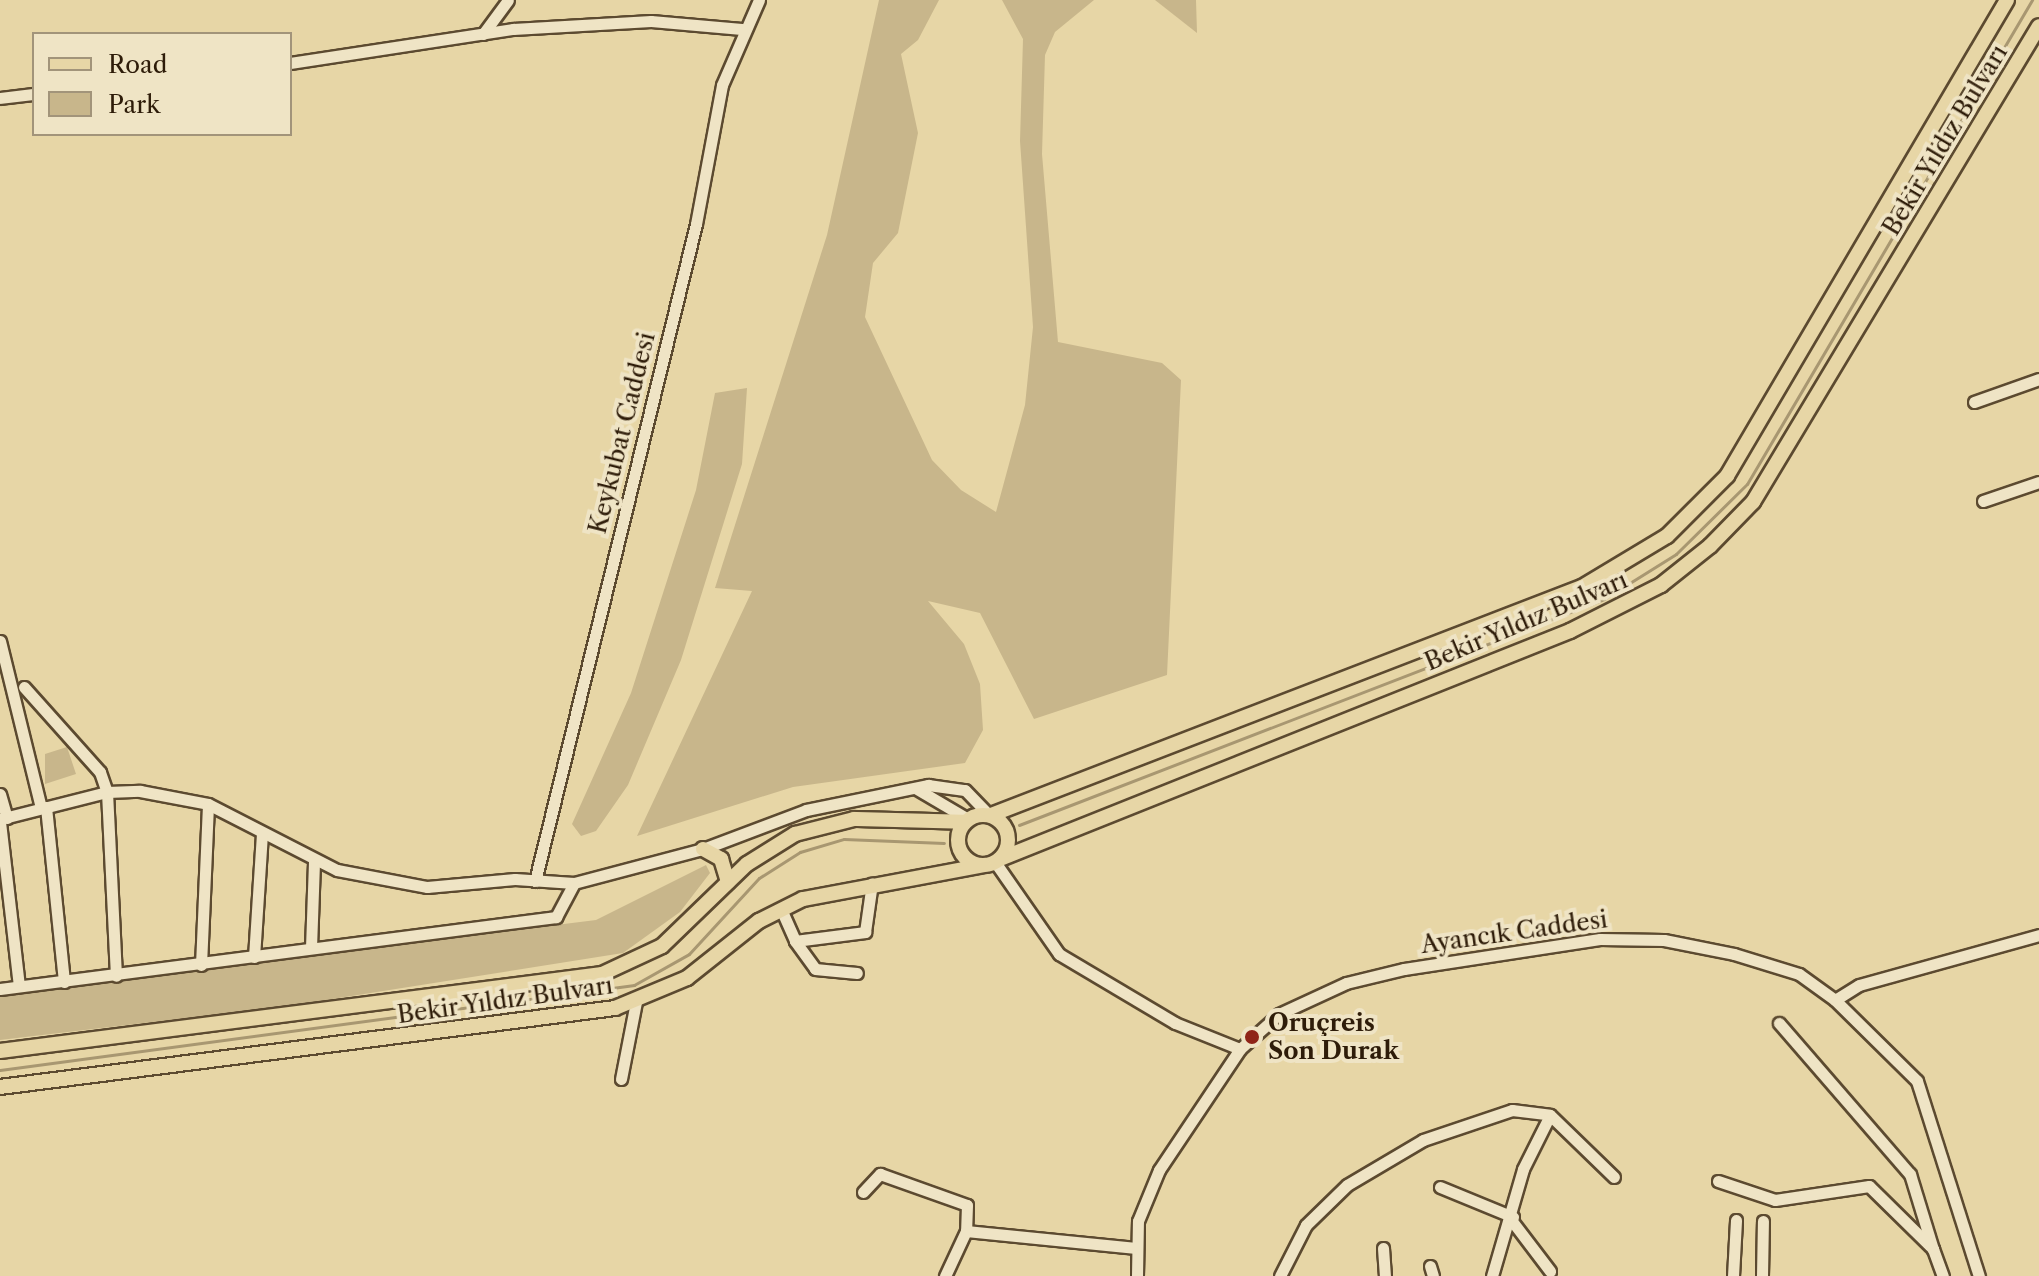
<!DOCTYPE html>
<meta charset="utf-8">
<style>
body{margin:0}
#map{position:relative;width:2039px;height:1276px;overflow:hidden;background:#e7d6a6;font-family:"Libre Caslon Text",serif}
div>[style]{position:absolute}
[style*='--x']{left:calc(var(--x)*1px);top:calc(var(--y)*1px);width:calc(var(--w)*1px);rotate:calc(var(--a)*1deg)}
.green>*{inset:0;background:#c8b68b}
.stream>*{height:3px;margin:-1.5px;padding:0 1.5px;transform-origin:1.5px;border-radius:1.5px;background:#a89771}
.roads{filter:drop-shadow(2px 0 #5c4a30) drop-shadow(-2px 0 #5c4a30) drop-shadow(0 2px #5c4a30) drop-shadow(0 -2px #5c4a30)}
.minor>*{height:11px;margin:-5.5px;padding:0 5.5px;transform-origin:5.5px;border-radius:5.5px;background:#efe4c5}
.major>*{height:14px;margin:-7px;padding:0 7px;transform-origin:7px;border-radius:7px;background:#e7d6a6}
.major>.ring{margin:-7px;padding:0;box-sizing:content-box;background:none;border:14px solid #e7d6a6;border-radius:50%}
.dots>*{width:22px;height:22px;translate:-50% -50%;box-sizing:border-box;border:4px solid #efe4c5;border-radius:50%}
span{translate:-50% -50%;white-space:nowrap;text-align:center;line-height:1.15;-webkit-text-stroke:8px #efe4c5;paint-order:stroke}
.street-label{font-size:24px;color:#2e1c09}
.poi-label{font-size:24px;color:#2e1c09;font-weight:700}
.left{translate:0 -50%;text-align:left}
.legend{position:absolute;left:32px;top:32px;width:260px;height:104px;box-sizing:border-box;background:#efe4c5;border:2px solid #a2947a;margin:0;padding:10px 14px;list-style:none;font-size:24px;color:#2e1c09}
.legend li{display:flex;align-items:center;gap:16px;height:40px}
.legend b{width:40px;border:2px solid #a2947a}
</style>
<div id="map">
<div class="green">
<div style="clip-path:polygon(879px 0,939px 0,918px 40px,901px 54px,918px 133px,898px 233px,873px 263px,865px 317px,932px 460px,961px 490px,996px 512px,1025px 405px,1033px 327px,1020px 141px,1023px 39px,1002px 0,1094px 0,1055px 32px,1045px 55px,1042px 154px,1058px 342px,1162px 363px,1181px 380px,1167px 675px,1034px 719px,980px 613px,928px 601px,964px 644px,980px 684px,983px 730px,965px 763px,793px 787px,637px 836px,752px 591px,715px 588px,827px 235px)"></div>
<div style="clip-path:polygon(1155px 0,1196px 0,1197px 33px)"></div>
<div style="clip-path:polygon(747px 388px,742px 464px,681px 660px,628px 785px,596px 831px,581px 836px,572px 824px,631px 693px,696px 490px,715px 393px)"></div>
<div style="clip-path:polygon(67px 747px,76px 774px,45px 784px,45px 754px)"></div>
<div style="clip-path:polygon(706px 865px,710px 873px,680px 912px,623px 953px,288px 1006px,0 1040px,0 994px,596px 920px)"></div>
</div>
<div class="stream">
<div style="--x:1019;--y:825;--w:627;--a:-21.12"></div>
<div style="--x:1604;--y:599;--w:85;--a:-32"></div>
<div style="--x:1676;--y:554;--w:100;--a:-44.6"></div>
<div style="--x:1747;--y:484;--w:562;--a:-59.51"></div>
<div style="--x:0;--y:1070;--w:640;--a:-7.64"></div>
<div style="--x:634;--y:985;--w:63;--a:-29.4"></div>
<div style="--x:689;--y:954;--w:103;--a:-47.4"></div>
<div style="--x:759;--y:878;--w:49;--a:-32.4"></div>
<div style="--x:800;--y:852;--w:46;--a:-16.5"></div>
<div style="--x:844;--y:839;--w:100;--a:2.3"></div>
</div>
<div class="roads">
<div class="minor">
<div style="--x:483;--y:34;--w:42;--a:-53.7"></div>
<div style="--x:290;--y:63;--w:226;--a:-8.7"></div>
<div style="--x:513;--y:29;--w:138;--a:-3.3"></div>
<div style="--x:651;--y:21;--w:91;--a:5"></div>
<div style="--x:0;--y:98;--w:34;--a:-7"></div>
<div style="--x:1974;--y:402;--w:69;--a:-19.5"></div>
<div style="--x:1983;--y:501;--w:59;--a:-18.7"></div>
<div style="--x:0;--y:641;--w:172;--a:76.2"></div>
<div style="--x:24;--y:687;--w:114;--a:48.2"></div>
<div style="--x:100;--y:772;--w:21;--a:71"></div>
<div style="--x:107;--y:792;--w:184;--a:87.2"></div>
<div style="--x:917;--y:789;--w:59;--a:30.5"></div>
<div style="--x:0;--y:794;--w:25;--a:74"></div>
<div style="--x:46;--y:807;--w:176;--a:84.1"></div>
<div style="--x:0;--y:819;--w:110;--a:-14.2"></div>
<div style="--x:107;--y:792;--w:33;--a:-2"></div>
<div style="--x:140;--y:791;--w:69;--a:10.8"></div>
<div style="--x:208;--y:804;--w:145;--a:27.1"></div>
<div style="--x:337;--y:870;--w:92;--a:10.7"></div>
<div style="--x:427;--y:887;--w:88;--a:-5.2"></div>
<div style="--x:515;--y:879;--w:59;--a:3.9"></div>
<div style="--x:574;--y:883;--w:133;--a:-14.8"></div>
<div style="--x:703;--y:849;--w:110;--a:-20.7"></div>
<div style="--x:806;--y:810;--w:125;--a:-11.6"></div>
<div style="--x:928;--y:785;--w:37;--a:8"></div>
<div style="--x:965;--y:790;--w:33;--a:46"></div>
<div style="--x:0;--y:822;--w:165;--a:83.4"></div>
<div style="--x:995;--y:862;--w:112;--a:55.2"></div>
<div style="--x:1059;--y:954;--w:135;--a:30.7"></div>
<div style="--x:1175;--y:1023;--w:70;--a:21.8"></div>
<div style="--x:535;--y:881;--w:676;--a:-76.23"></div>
<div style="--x:696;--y:224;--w:141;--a:-79.4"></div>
<div style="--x:722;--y:85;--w:93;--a:-66.5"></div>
<div style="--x:781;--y:909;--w:35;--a:66"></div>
<div style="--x:795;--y:941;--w:71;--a:-7.3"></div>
<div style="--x:865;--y:932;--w:49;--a:-81.9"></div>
<div style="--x:795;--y:941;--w:34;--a:54"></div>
<div style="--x:815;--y:969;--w:42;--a:5.4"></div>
<div style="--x:311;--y:948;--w:87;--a:-88"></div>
<div style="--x:254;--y:957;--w:124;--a:-86.3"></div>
<div style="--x:201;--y:965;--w:161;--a:-87.5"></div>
<div style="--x:0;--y:989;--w:561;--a:-7.38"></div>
<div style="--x:556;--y:917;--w:38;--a:-62"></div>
<div style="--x:1835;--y:1000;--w:28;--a:-32"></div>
<div style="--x:1859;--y:985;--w:187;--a:-15.5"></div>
<div style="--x:1779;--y:1023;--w:200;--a:49.1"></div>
<div style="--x:1910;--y:1174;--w:78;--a:73"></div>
<div style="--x:621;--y:1079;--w:78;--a:-79"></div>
<div style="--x:1718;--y:1181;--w:60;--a:18.4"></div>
<div style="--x:1775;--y:1200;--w:95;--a:-8.5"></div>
<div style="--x:1869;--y:1186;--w:90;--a:44.5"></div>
<div style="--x:1933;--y:1249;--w:29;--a:70"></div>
<div style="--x:1440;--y:1187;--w:79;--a:22.3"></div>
<div style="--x:863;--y:1192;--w:25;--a:-47"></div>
<div style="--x:880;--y:1174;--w:92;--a:19.6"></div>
<div style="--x:967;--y:1205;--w:26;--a:92"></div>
<div style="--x:966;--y:1231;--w:50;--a:115"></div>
<div style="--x:1512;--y:1221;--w:63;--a:52.8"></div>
<div style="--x:966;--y:1231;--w:171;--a:5.7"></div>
<div style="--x:1383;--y:1248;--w:28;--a:86"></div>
<div style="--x:1430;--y:1266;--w:10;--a:73"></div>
<div style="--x:1137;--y:1276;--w:55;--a:-89"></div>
<div style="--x:1138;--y:1221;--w:55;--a:-67.6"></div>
<div style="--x:1159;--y:1170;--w:146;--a:-56.2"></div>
<div style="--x:1240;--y:1049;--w:52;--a:-41.9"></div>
<div style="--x:1279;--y:1014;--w:74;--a:-24.8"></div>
<div style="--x:1346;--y:983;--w:60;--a:-13.6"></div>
<div style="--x:1404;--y:969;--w:198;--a:-8.7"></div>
<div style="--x:1600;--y:939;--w:64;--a:0.9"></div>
<div style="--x:1664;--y:940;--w:71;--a:11.3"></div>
<div style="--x:1734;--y:954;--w:68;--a:17.1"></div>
<div style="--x:1799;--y:974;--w:44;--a:35.8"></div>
<div style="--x:1835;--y:1000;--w:115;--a:44.6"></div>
<div style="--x:1917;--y:1081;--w:205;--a:72.4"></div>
<div style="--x:1280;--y:1276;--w:57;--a:-63"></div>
<div style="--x:1306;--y:1225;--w:57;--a:-44.3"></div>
<div style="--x:1347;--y:1185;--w:88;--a:-30.6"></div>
<div style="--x:1423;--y:1140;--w:94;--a:-18.6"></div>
<div style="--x:1512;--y:1110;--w:38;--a:7"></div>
<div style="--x:1550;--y:1115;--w:89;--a:44.1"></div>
<div style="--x:1492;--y:1276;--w:111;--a:-73.8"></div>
<div style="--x:1523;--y:1169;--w:60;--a:-63.4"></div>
<div style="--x:1733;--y:1276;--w:56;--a:-86.9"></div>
<div style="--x:1762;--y:1276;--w:55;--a:-89"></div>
</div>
<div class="major">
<div class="ring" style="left:958px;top:815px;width:36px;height:36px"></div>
<div style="--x:991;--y:815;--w:633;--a:-21.1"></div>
<div style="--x:1582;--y:587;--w:99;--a:-31"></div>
<div style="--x:1667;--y:536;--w:85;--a:-45"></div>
<div style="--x:1727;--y:476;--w:552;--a:-59.53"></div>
<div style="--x:703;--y:849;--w:21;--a:29"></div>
<div style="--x:721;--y:859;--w:24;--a:73"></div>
<div style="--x:1000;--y:859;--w:614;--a:-21.8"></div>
<div style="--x:1570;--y:631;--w:102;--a:-26.8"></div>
<div style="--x:1661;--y:585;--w:63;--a:-38.5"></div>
<div style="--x:1710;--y:546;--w:62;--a:-45.7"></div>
<div style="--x:1753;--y:502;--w:555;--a:-59"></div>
<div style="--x:0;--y:1051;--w:607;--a:-7.29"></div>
<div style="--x:602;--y:974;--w:66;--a:-25"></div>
<div style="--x:662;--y:946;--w:118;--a:-44"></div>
<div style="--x:747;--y:864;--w:57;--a:-32"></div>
<div style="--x:795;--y:834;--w:61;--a:-14.3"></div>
<div style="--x:854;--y:819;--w:111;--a:1.5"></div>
<div style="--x:0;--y:1087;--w:620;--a:-7.32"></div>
<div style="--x:615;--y:1008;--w:78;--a:-22.6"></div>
<div style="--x:687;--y:978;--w:92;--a:-38.4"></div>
<div style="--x:759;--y:921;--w:49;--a:-26.6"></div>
<div style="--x:803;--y:899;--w:184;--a:-10.6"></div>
</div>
</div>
<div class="dots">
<div style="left:1252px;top:1037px;background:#8f2418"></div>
</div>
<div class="street-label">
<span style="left:1945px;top:140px;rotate:-59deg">Bekir Yıldız Bulvarı</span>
<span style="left:622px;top:433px;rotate:-76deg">Keykubat Caddesi</span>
<span style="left:1526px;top:621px;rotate:-23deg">Bekir Yıldız Bulvarı</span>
<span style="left:1514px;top:932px;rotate:-8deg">Ayancık Caddesi</span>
<span style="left:505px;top:1000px;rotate:-8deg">Bekir Yıldız Bulvarı</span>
</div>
<div class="poi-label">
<span class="left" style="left:1268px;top:1037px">Oruçreis<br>Son Durak</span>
</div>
<ul class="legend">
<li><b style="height:10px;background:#e7d6a6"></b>Road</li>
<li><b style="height:22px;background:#c8b68b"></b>Park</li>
</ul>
</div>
